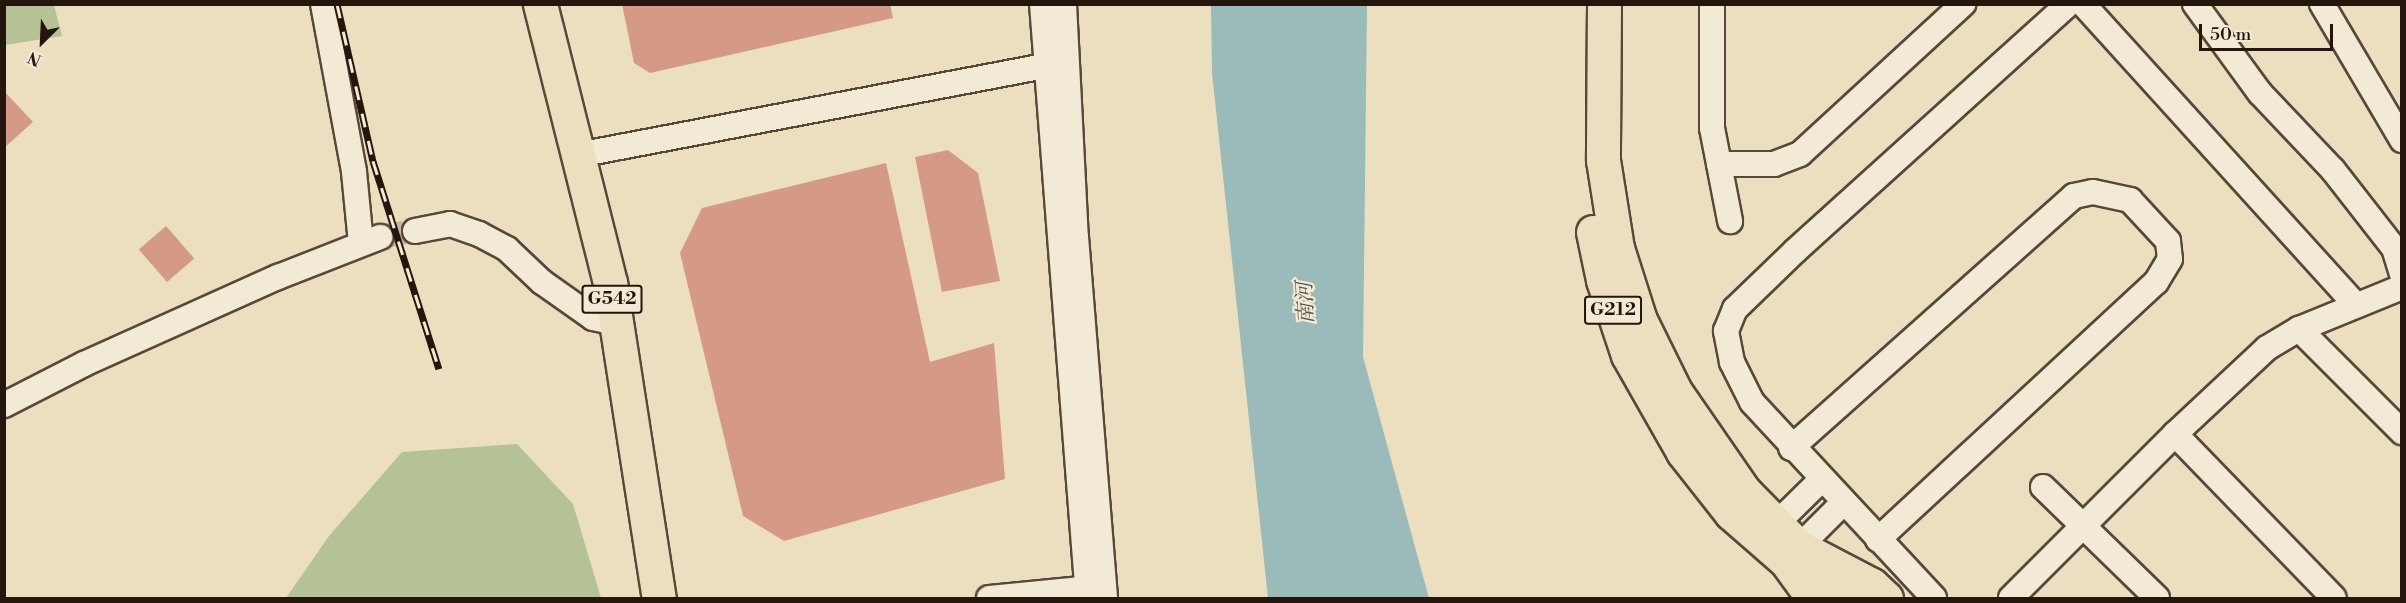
<!DOCTYPE html>
<meta charset="utf-8">
<style>
body{margin:0}
#map{position:relative;width:2406px;height:603px;overflow:hidden;background:#ecdfc0;font-family:"Libre Bodoni","Noto Serif SC",serif}
div>[style]{position:absolute}
[style*='--x']{left:calc(var(--x)*1px);top:calc(var(--y)*1px);width:calc(var(--w)*1px);rotate:calc(var(--a)*1deg)}
.green>*{inset:0;background:#b4c295}
.water>*{inset:0;background:#9abbb9}
.building>*{inset:0;background:#d59a85;transform-origin:0 0}
.minor-tunnel>*{height:24px;margin-top:-12px;transform-origin:0;background:repeating-linear-gradient(90deg,#c4b79c 0 24px,transparent 0 36px)}
.roads{filter:drop-shadow(2px 0 #57483a) drop-shadow(-2px 0 #57483a) drop-shadow(0 2px #57483a) drop-shadow(0 -2px #57483a)}
.minor>*{height:24px;margin:-12px;padding:0 12px;transform-origin:12px;border-radius:12px;background:#f3ead6}
.major>*{height:30px;margin:-15px;padding:0 15px;transform-origin:15px;border-radius:15px;background:#ecdfc0}
.highway>*{height:33px;margin:-16.5px;padding:0 16.5px;transform-origin:16.5px;border-radius:16.5px;background:#ecdfc0}
.rail>*{height:7px;margin-top:-3.5px;transform-origin:0;background:repeating-linear-gradient(90deg,#f3ead6 0 14px,#25160d 0 28px);box-sizing:border-box;border-block:2px solid #25160d}
span{translate:-50% -50%;white-space:nowrap;text-align:center;line-height:1.15;-webkit-text-stroke:4.5px #f3ead6;paint-order:stroke}
.shield-label span{padding:2px 4px;background:#f3ead6;border:2px solid;border-radius:4px;-webkit-text-stroke-width:0}
.shield-label{font-size:18px;color:#25160d;font-weight:700}
.water-label{font-size:21px;color:#4e5049;font-style:italic}
.frame{position:absolute;inset:0;border:6px solid #25160d;pointer-events:none}
.north{position:absolute;left:12px;top:12px;width:60px;height:60px;-webkit-text-stroke:4px #f3ead6;paint-order:stroke;rotate:204deg;font-size:16px;font-weight:700;line-height:24px;text-align:center;color:#25160d}
.north::after{content:'';display:block;margin:auto;width:21px;height:27px;background:#25160d;clip-path:polygon(50% 0,100% 100%,50% 72%,0 100%)}
.scale{position:absolute;left:2199px;top:24px;width:134px;height:27px;box-sizing:border-box;border:3px solid #25160d;border-top:0;padding-left:8px;font-size:18px;line-height:21px;white-space:nowrap;color:#25160d;-webkit-text-stroke:4px #f3ead6;paint-order:stroke}
</style>
<div id="map">
<div class="green">
<div style="clip-path:polygon(5px 4px,54px 5px,62px 36px,5px 45px)"></div>
<div style="clip-path:polygon(517px 444px,573px 504px,601px 598px,286px 598px,329px 536px,402px 452px)"></div>
</div>
<div class="water">
<div style="clip-path:polygon(1211px 5px,1367px 5px,1363px 357px,1429px 598px,1268px 598px,1212px 73px)"></div>
</div>
<div class="building">
<div style="clip-path:polygon(622px 4px,890px 4px,893px 18px,650px 73px,634px 63px)"></div>
<div style="clip-path:polygon(4px 91px,33px 122px,4px 148px)"></div>
<div style="clip-path:polygon(948px 150px,978px 173px,1000px 281px,942px 292px,915px 157px)"></div>
<div style="clip-path:polygon(886px 163px,930px 362px,994px 343px,1005px 479px,784px 541px,743px 516px,680px 253px,702px 208px)"></div>
<div style="left:166px;top:226px;width:43px;height:36px;rotate:49deg"></div>
</div>
<div class="minor-tunnel">
<div style="--x:380;--y:237;--w:36;--a:-10"></div>
</div>
<div class="roads">
<div class="minor">
<div style="--x:323;--y:4;--w:171;--a:79.5"></div>
<div style="--x:354;--y:172;--w:72;--a:84.4"></div>
<div style="--x:1042;--y:4;--w:596;--a:85.57"></div>
<div style="--x:1064;--y:4;--w:233;--a:87.1"></div>
<div style="--x:1076;--y:237;--w:362;--a:85.4"></div>
<div style="--x:1712;--y:4;--w:124;--a:90"></div>
<div style="--x:1712;--y:128;--w:95;--a:79"></div>
<div style="--x:2083;--y:4;--w:406;--a:47.8"></div>
<div style="--x:2195;--y:4;--w:110;--a:53.9"></div>
<div style="--x:2260;--y:93;--w:106;--a:46.5"></div>
<div style="--x:2333;--y:170;--w:99;--a:52"></div>
<div style="--x:2394;--y:248;--w:28;--a:73"></div>
<div style="--x:2322;--y:4;--w:158;--a:59.5"></div>
<div style="--x:578;--y:155;--w:493;--a:-10.8"></div>
<div style="--x:1719;--y:164;--w:55;--a:0"></div>
<div style="--x:1774;--y:164;--w:28;--a:-21"></div>
<div style="--x:1800;--y:154;--w:222;--a:-42.6"></div>
<div style="--x:415;--y:231;--w:36;--a:-11"></div>
<div style="--x:450;--y:224;--w:31;--a:19"></div>
<div style="--x:479;--y:234;--w:32;--a:28"></div>
<div style="--x:507;--y:249;--w:48;--a:43.3"></div>
<div style="--x:542;--y:282;--w:62;--a:35.2"></div>
<div style="--x:593;--y:318;--w:24;--a:12"></div>
<div style="--x:2299;--y:329;--w:146;--a:45"></div>
<div style="--x:4;--y:405;--w:90;--a:-27.1"></div>
<div style="--x:84;--y:364;--w:213;--a:-24.2"></div>
<div style="--x:278;--y:277;--w:110;--a:-21.4"></div>
<div style="--x:2175;--y:434;--w:228;--a:45.9"></div>
<div style="--x:1791;--y:448;--w:379;--a:-41.7"></div>
<div style="--x:2074;--y:196;--w:19;--a:-12"></div>
<div style="--x:2093;--y:192;--w:38;--a:12"></div>
<div style="--x:2130;--y:200;--w:56;--a:47.2"></div>
<div style="--x:2168;--y:241;--w:18;--a:84"></div>
<div style="--x:2170;--y:259;--w:27;--a:121"></div>
<div style="--x:2156;--y:282;--w:379;--a:137.2"></div>
<div style="--x:2043;--y:487;--w:159;--a:44.2"></div>
<div style="--x:1765;--y:535;--w:78;--a:-44.5"></div>
<div style="--x:1789;--y:557;--w:76;--a:-45"></div>
<div style="--x:989;--y:598;--w:114;--a:-5.6"></div>
<div style="--x:1934;--y:598;--w:267;--a:-132.9"></div>
<div style="--x:1752;--y:402;--w:45;--a:-116.6"></div>
<div style="--x:1732;--y:362;--w:32;--a:-101"></div>
<div style="--x:1726;--y:331;--w:24;--a:-68"></div>
<div style="--x:1735;--y:309;--w:83;--a:-44"></div>
<div style="--x:1795;--y:251;--w:368;--a:-42.1"></div>
<div style="--x:2011;--y:598;--w:232;--a:-45"></div>
<div style="--x:2175;--y:434;--w:126;--a:-43.1"></div>
<div style="--x:2267;--y:348;--w:37;--a:-31"></div>
<div style="--x:2299;--y:329;--w:111;--a:-22.2"></div>
</div>
<div class="major">
<div style="--x:1811;--y:559;--w:56;--a:44.3"></div>
</div>
<div class="highway">
<div style="--x:540;--y:4;--w:288;--a:75.9"></div>
<div style="--x:610;--y:283;--w:319;--a:81.2"></div>
<div style="--x:1604;--y:4;--w:156;--a:90.4"></div>
<div style="--x:1603;--y:160;--w:89;--a:81"></div>
<div style="--x:1617;--y:248;--w:76;--a:72.3"></div>
<div style="--x:1640;--y:320;--w:79;--a:63.8"></div>
<div style="--x:1675;--y:391;--w:121;--a:55.4"></div>
<div style="--x:1744;--y:491;--w:78;--a:45.5"></div>
<div style="--x:1799;--y:547;--w:82;--a:27.5"></div>
<div style="--x:1872;--y:585;--w:19;--a:43"></div>
<div style="--x:1593;--y:232;--w:49;--a:78.2"></div>
<div style="--x:1603;--y:280;--w:79;--a:71.6"></div>
<div style="--x:1628;--y:355;--w:112;--a:60.4"></div>
<div style="--x:1683;--y:452;--w:78;--a:51.8"></div>
<div style="--x:1731;--y:513;--w:73;--a:41.1"></div>
<div style="--x:1786;--y:561;--w:46;--a:53.9"></div>
</div>
</div>
<div class="rail">
<div style="--x:337;--y:4;--w:161;--a:77.1"></div>
<div style="--x:373;--y:161;--w:218;--a:72.4"></div>
</div>
<div class="shield-label">
<span style="left:612px;top:299px">G542</span>
<span style="left:1613px;top:310px">G212</span>
</div>
<div class="water-label">
<span style="left:1306px;top:303px;rotate:-93deg">南河</span>
</div>
<div class="frame"></div>
<div class="north">N</div>
<div class="scale">50 m</div>
</div>
